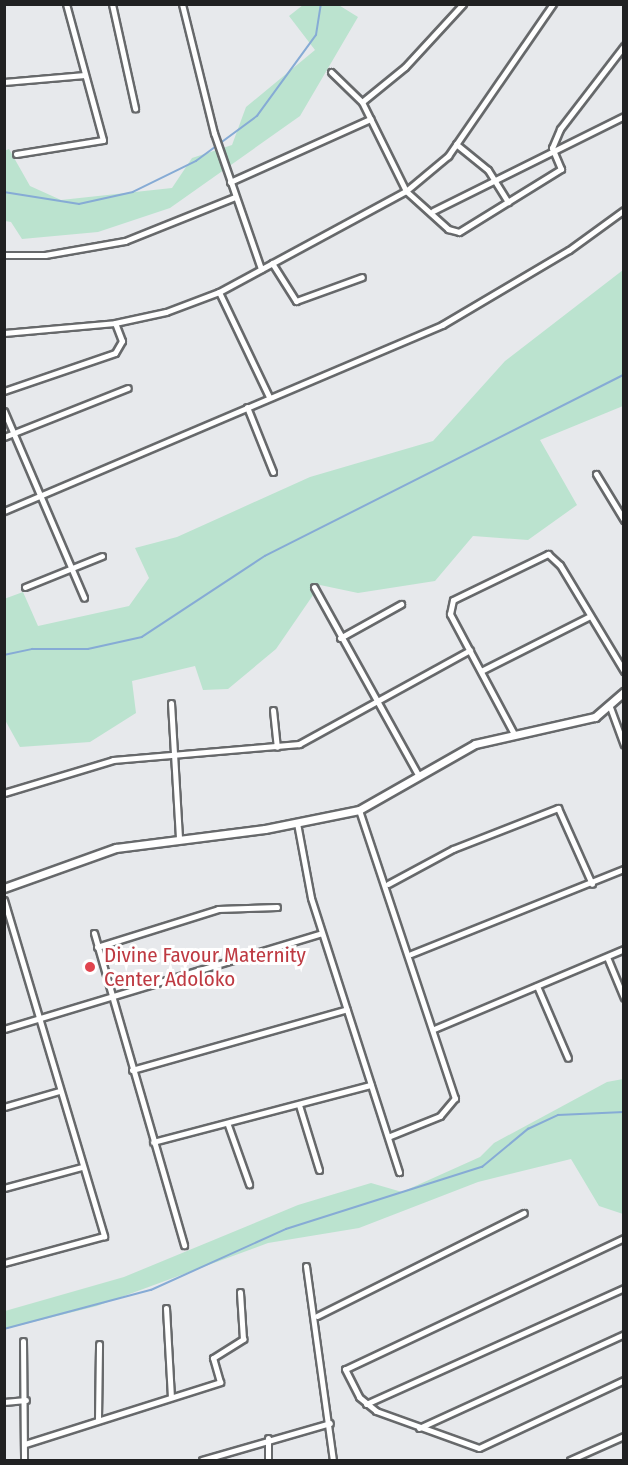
<!DOCTYPE html>
<style>
body{margin:0}
#map{position:relative;width:628px;height:1465px;overflow:hidden;background:#e7e9ec;font-family:"Fira Sans Condensed",sans-serif}
div>[style]{position:absolute}
[style*='--x']{left:calc(var(--x)*1px);top:calc(var(--y)*1px);width:calc(var(--w)*1px);rotate:calc(var(--a)*1deg)}
.green>*{inset:0;background:#bbe3cf}
.stream>*{height:1.5px;margin:-0.75px;padding:0 0.75px;transform-origin:0.75px;border-radius:0.75px;background:#86abd5}
.roads{filter:drop-shadow(2px 0 #67696b) drop-shadow(-2px 0 #67696b) drop-shadow(0 2px #67696b) drop-shadow(0 -2px #67696b)}
.minor>*{height:5px;margin:-2.5px;padding:0 2.5px;transform-origin:2.5px;border-radius:2.5px;background:#fff}
.tertiary>*{height:7px;margin:-3.5px;padding:0 3.5px;transform-origin:3.5px;border-radius:3.5px;background:#fff}
.dots>*{width:16px;height:16px;translate:-50% -50%;box-sizing:border-box;border:3px solid #fff;border-radius:50%}
span{translate:-50% -50%;white-space:nowrap;text-align:center;line-height:1.15;-webkit-text-stroke:6px #fff;paint-order:stroke}
.health-label{font-size:21px;color:#be3a42}
.left{translate:0 -50%;text-align:left}
.frame{position:absolute;inset:0;border:6px solid #202122;pointer-events:none}
</style>
<div id="map">
<div class="green">
<div style="clip-path:polygon(337px 4px,358px 17px,300px 116px,170px 208px,98px 232px,22px 239px,11px 222px,5px 221px,4px 151px,9px 149px,30px 186px,61px 200px,172px 188px,192px 158px,232px 145px,246px 107px,315px 50px,289px 16px,303px 5px)"></div>
<div style="clip-path:polygon(623px 270px,623px 406px,540px 440px,577px 505px,528px 540px,473px 536px,435px 581px,358px 593px,320px 585px,276px 649px,228px 689px,203px 690px,195px 666px,132px 681px,136px 713px,90px 742px,20px 747px,5px 720px,4px 599px,23px 592px,38px 626px,129px 606px,149px 578px,135px 548px,177px 537px,310px 477px,433px 441px,505px 361px)"></div>
<div style="clip-path:polygon(623px 1079px,623px 1214px,599px 1206px,571px 1159px,478px 1182px,359px 1228px,268px 1243px,97px 1306px,5px 1329px,5px 1311px,124px 1277px,298px 1205px,371px 1183px,402px 1192px,480px 1157px,494px 1143px,607px 1082px)"></div>
</div>
<div class="stream">
<div style="--x:4;--y:192;--w:76;--a:9.1"></div>
<div style="--x:79;--y:204;--w:55;--a:-12.5"></div>
<div style="--x:133;--y:192;--w:70;--a:-26.2"></div>
<div style="--x:196;--y:161;--w:76;--a:-36.4"></div>
<div style="--x:257;--y:116;--w:100;--a:-53.9"></div>
<div style="--x:316;--y:35;--w:31;--a:-81"></div>
<div style="--x:4;--y:655;--w:29;--a:-12"></div>
<div style="--x:32;--y:649;--w:56;--a:0"></div>
<div style="--x:88;--y:649;--w:55;--a:-12.5"></div>
<div style="--x:142;--y:637;--w:147;--a:-33.4"></div>
<div style="--x:265;--y:556;--w:402;--a:-26.8"></div>
<div style="--x:4;--y:1329;--w:152;--a:-14.9"></div>
<div style="--x:151;--y:1290;--w:148;--a:-24.3"></div>
<div style="--x:286;--y:1229;--w:206;--a:-17.6"></div>
<div style="--x:482;--y:1167;--w:60;--a:-39.6"></div>
<div style="--x:528;--y:1129;--w:33;--a:-25"></div>
<div style="--x:558;--y:1115;--w:66;--a:-2.6"></div>
</div>
<div class="roads">
<div class="minor">
<div style="--x:112;--y:4;--w:107;--a:77.5"></div>
<div style="--x:182;--y:4;--w:133;--a:76.1"></div>
<div style="--x:214;--y:133;--w:144;--a:70.9"></div>
<div style="--x:331;--y:72;--w:43;--a:44.1"></div>
<div style="--x:362;--y:102;--w:99;--a:63.7"></div>
<div style="--x:406;--y:191;--w:57;--a:42.1"></div>
<div style="--x:448;--y:229;--w:11;--a:15"></div>
<div style="--x:459;--y:232;--w:120;--a:-31.7"></div>
<div style="--x:561;--y:169;--w:23;--a:-113"></div>
<div style="--x:552;--y:148;--w:21;--a:-67"></div>
<div style="--x:560;--y:129;--w:105;--a:-52.4"></div>
<div style="--x:4;--y:82;--w:81;--a:-4.9"></div>
<div style="--x:362;--y:102;--w:55;--a:-39.1"></div>
<div style="--x:405;--y:67;--w:86;--a:-47.4"></div>
<div style="--x:456;--y:144;--w:41;--a:39.1"></div>
<div style="--x:488;--y:170;--w:38;--a:58"></div>
<div style="--x:16;--y:154;--w:88;--a:-9.1"></div>
<div style="--x:103;--y:140;--w:141;--a:-105.2"></div>
<div style="--x:230;--y:182;--w:154;--a:-24.2"></div>
<div style="--x:433;--y:211;--w:213;--a:-26.4"></div>
<div style="--x:4;--y:255;--w:41;--a:0"></div>
<div style="--x:45;--y:255;--w:81;--a:-9.9"></div>
<div style="--x:125;--y:241;--w:118;--a:-21.8"></div>
<div style="--x:272;--y:263;--w:45;--a:57.7"></div>
<div style="--x:296;--y:301;--w:70;--a:-20"></div>
<div style="--x:219;--y:292;--w:116;--a:64.5"></div>
<div style="--x:4;--y:333;--w:111;--a:-5.1"></div>
<div style="--x:115;--y:323;--w:52;--a:-12.2"></div>
<div style="--x:166;--y:312;--w:57;--a:-20.7"></div>
<div style="--x:219;--y:292;--w:213;--a:-28.4"></div>
<div style="--x:406;--y:191;--w:55;--a:-39.8"></div>
<div style="--x:448;--y:156;--w:185;--a:-55.4"></div>
<div style="--x:4;--y:391;--w:117;--a:-18.9"></div>
<div style="--x:115;--y:353;--w:14;--a:-60"></div>
<div style="--x:122;--y:341;--w:19;--a:-111"></div>
<div style="--x:247;--y:407;--w:70;--a:68.2"></div>
<div style="--x:4;--y:411;--w:203;--a:66.8"></div>
<div style="--x:4;--y:437;--w:133;--a:-21.6"></div>
<div style="--x:596;--y:474;--w:54;--a:58.7"></div>
<div style="--x:4;--y:511;--w:476;--a:-23"></div>
<div style="--x:442;--y:325;--w:147;--a:-30.6"></div>
<div style="--x:569;--y:250;--w:68;--a:-36"></div>
<div style="--x:25;--y:587;--w:83;--a:-21.9"></div>
<div style="--x:314;--y:587;--w:213;--a:61"></div>
<div style="--x:340;--y:638;--w:70;--a:-29.1"></div>
<div style="--x:481;--y:671;--w:120;--a:-26.8"></div>
<div style="--x:171;--y:703;--w:135;--a:86.6"></div>
<div style="--x:610;--y:707;--w:40;--a:69.8"></div>
<div style="--x:273;--y:710;--w:37;--a:84"></div>
<div style="--x:513;--y:732;--w:134;--a:-118.1"></div>
<div style="--x:450;--y:614;--w:14;--a:-78"></div>
<div style="--x:453;--y:600;--w:106;--a:-25.8"></div>
<div style="--x:548;--y:554;--w:16;--a:43"></div>
<div style="--x:560;--y:565;--w:124;--a:58.9"></div>
<div style="--x:4;--y:793;--w:114;--a:-16.8"></div>
<div style="--x:113;--y:760;--w:187;--a:-4.9"></div>
<div style="--x:299;--y:744;--w:195;--a:-28.8"></div>
<div style="--x:359;--y:810;--w:304;--a:71.6"></div>
<div style="--x:455;--y:1098;--w:23;--a:130"></div>
<div style="--x:440;--y:1116;--w:54;--a:158.2"></div>
<div style="--x:297;--y:823;--w:76;--a:79.4"></div>
<div style="--x:311;--y:898;--w:288;--a:72.2"></div>
<div style="--x:388;--y:884;--w:74;--a:-28.3"></div>
<div style="--x:453;--y:849;--w:113;--a:-21.3"></div>
<div style="--x:558;--y:808;--w:83;--a:65.9"></div>
<div style="--x:4;--y:900;--w:351;--a:73.4"></div>
<div style="--x:104;--y:1236;--w:104;--a:164.9"></div>
<div style="--x:94;--y:933;--w:325;--a:73.9"></div>
<div style="--x:97;--y:947;--w:127;--a:-17.4"></div>
<div style="--x:218;--y:909;--w:59;--a:-1.9"></div>
<div style="--x:411;--y:954;--w:229;--a:-21.8"></div>
<div style="--x:607;--y:957;--w:44;--a:67.5"></div>
<div style="--x:537;--y:986;--w:78;--a:66.7"></div>
<div style="--x:4;--y:1029;--w:332;--a:-16.8"></div>
<div style="--x:434;--y:1029;--w:206;--a:-22.8"></div>
<div style="--x:132;--y:1070;--w:223;--a:-15.8"></div>
<div style="--x:299;--y:1105;--w:68;--a:72.9"></div>
<div style="--x:4;--y:1107;--w:57;--a:-16.2"></div>
<div style="--x:228;--y:1125;--w:63;--a:70.4"></div>
<div style="--x:153;--y:1142;--w:225;--a:-14.7"></div>
<div style="--x:4;--y:1188;--w:81;--a:-15.1"></div>
<div style="--x:624;--y:1238;--w:308;--a:154.8"></div>
<div style="--x:345;--y:1369;--w:31;--a:63"></div>
<div style="--x:359;--y:1397;--w:22;--a:39"></div>
<div style="--x:376;--y:1411;--w:109;--a:19.8"></div>
<div style="--x:479;--y:1448;--w:160;--a:-25.1"></div>
<div style="--x:306;--y:1266;--w:196;--a:82.1"></div>
<div style="--x:166;--y:1308;--w:89;--a:86.8"></div>
<div style="--x:317;--y:1316;--w:231;--a:-26.5"></div>
<div style="--x:23;--y:1341;--w:119;--a:89.5"></div>
<div style="--x:4;--y:1402;--w:22;--a:-5"></div>
<div style="--x:366;--y:1404;--w:283;--a:-24.2"></div>
<div style="--x:98;--y:1419;--w:75;--a:-89.2"></div>
<div style="--x:419;--y:1428;--w:226;--a:-24.6"></div>
<div style="--x:25;--y:1444;--w:205;--a:-17.6"></div>
<div style="--x:220;--y:1382;--w:25;--a:-106"></div>
<div style="--x:213;--y:1358;--w:36;--a:-32"></div>
<div style="--x:243;--y:1339;--w:47;--a:-93.7"></div>
<div style="--x:202;--y:1460;--w:133;--a:-16.1"></div>
<div style="--x:268;--y:1460;--w:22;--a:-90"></div>
<div style="--x:570;--y:1460;--w:59;--a:-24"></div>
</div>
<div class="tertiary">
<div style="--x:4;--y:888;--w:119;--a:-19.7"></div>
<div style="--x:116;--y:848;--w:150;--a:-7.3"></div>
<div style="--x:265;--y:829;--w:96;--a:-11.4"></div>
<div style="--x:359;--y:810;--w:133;--a:-29.6"></div>
<div style="--x:475;--y:744;--w:123;--a:-12.7"></div>
<div style="--x:595;--y:717;--w:38;--a:-41"></div>
</div>
</div>
<div class="dots">
<div style="left:90px;top:967px;background:#e0444e"></div>
</div>
<div class="health-label">
<span class="left" style="left:104px;top:967px">Divine Favour Maternity<br>Center Adoloko</span>
</div>
<div class="frame"></div>
</div>
